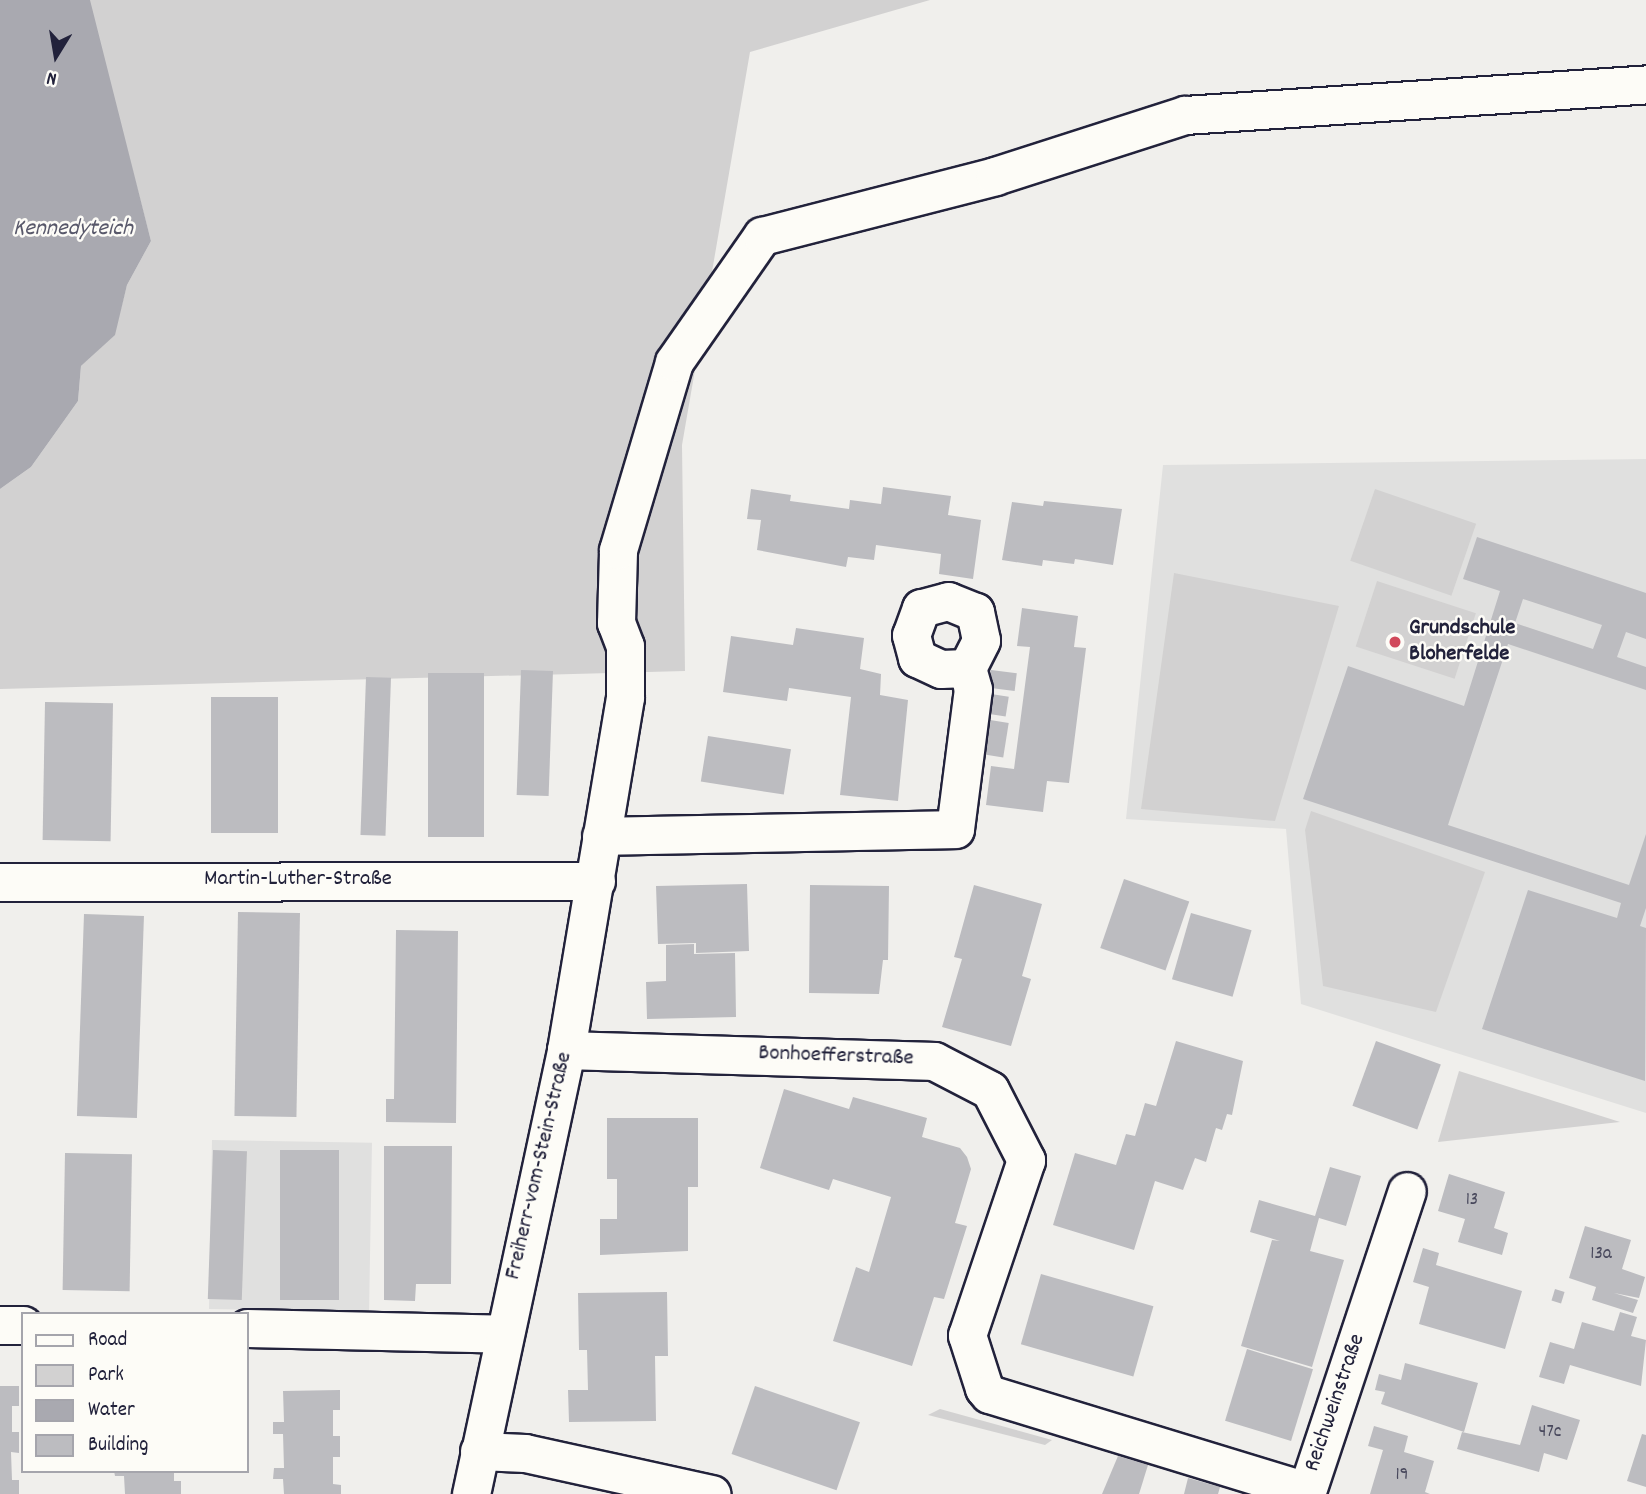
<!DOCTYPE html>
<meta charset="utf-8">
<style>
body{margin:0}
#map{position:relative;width:1646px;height:1494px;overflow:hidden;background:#f0efec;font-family:Dekko,sans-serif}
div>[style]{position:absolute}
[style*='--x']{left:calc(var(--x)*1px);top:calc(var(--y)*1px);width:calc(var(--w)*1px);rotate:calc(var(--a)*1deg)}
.built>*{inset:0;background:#e0e0df;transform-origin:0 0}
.green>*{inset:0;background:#d2d1d1;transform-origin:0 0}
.water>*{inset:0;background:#a9a9b0}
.building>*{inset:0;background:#bcbcc0;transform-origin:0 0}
.roads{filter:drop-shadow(2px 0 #22223b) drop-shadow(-2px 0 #22223b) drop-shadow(0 2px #22223b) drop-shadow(0 -2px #22223b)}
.minor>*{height:37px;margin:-18.5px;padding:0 18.5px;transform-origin:18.5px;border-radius:18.5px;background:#fdfcf7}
.dots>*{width:19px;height:19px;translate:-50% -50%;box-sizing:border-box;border:4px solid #fdfcf7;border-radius:50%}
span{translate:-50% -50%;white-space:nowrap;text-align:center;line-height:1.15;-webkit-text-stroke:5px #fdfcf7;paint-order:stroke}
.number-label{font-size:19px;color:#48485c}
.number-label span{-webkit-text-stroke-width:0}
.poi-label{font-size:23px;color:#22223b;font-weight:700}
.left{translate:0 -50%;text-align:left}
.street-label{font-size:23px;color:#22223b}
.water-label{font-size:24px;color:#58586a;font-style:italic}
.legend{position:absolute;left:21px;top:1312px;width:228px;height:161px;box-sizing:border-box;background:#fdfcf7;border:2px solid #a5a5ac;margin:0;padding:9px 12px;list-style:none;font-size:21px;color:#22223b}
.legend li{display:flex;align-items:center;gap:14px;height:35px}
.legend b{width:35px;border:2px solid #a5a5ac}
.north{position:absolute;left:21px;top:21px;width:70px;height:70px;-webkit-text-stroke:5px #fdfcf7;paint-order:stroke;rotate:191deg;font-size:19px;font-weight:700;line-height:28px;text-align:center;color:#22223b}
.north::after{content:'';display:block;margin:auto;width:24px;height:32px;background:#22223b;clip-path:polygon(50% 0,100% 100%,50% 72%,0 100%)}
</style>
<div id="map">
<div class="built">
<div style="clip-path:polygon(1646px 459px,1646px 1113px,1301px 1004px,1286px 829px,1126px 819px,1163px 465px)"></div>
<div style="left:212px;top:1140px;width:160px;height:169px;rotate:1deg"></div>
</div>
<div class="green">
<div style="clip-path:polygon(88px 0,930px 0,750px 52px,682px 445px,685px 671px,0 689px,0 489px,31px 467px,78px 401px,81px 366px,114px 335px,127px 285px,151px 241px)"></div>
<div style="left:1375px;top:489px;width:107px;height:76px;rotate:19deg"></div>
<div style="clip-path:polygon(1174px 573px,1339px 606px,1275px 821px,1141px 809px)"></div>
<div style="left:1377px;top:581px;width:104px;height:69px;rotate:18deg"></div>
<div style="clip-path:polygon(1311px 811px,1485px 872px,1436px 1012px,1323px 986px,1305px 830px)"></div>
<div style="clip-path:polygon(1459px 1071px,1620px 1122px,1438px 1142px)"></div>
<div style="clip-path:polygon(940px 1409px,1052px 1440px,1045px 1445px,928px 1415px)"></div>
</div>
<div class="water">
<div style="clip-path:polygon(0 0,90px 0,151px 241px,127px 285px,115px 335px,81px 366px,78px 401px,31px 467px,0 489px)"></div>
</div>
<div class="building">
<div style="clip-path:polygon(883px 487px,951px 496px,948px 515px,981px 520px,973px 579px,939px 574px,941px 554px,876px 545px,874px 560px,848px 557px,846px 567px,757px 550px,761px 520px,747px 519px,751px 489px,791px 495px,790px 501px,849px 509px,850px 500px,881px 504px)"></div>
<div style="clip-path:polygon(1044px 501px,1122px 509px,1113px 565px,1075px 559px,1074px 564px,1043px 560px,1042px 566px,1002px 560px,1012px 502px,1043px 506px)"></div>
<div style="clip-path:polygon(evenodd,1477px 537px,1646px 593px,1646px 639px,1626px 632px,1617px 657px,1646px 667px,1646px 690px,1508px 644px,1448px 825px,1629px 885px,1646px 834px,1646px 908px,1640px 926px,1646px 928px,1645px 1081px,1482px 1029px,1528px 890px,1617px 918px,1621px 903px,1303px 799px,1348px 666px,1464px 706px,1500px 591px,1463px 579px,1477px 537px,1523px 599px,1602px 625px,1593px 649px,1515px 623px,1523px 599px)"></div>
<div style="clip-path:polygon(1022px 608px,1078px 616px,1074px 647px,1086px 648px,1069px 783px,1047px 781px,1043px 812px,986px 805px,991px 766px,1014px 769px,1030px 647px,1017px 646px)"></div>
<div style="clip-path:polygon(796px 628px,864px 638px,860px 669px,881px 674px,880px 695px,908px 700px,898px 801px,840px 795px,851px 697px,789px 688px,787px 701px,723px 692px,731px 636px,793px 645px)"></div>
<div style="left:521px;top:670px;width:32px;height:125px;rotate:2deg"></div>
<div style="left:991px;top:670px;width:26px;height:18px;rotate:7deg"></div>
<div style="left:428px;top:673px;width:56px;height:164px"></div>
<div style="left:366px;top:677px;width:25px;height:158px;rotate:2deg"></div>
<div style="left:991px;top:694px;width:18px;height:20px;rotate:9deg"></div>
<div style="left:211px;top:697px;width:67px;height:136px"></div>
<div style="left:45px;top:702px;width:68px;height:138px;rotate:1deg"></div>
<div style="left:984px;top:719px;width:25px;height:35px;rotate:9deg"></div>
<div style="left:708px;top:736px;width:84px;height:46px;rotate:9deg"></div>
<div style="left:1124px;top:879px;width:69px;height:73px;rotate:19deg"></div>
<div style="clip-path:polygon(747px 884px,749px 951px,696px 953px,696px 943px,658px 944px,656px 886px)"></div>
<div style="clip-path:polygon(810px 885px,889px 886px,888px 960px,883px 960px,879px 994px,809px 993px)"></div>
<div style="clip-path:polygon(974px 885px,1042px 904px,1022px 976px,1031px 979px,1011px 1046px,942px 1027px,962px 959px,954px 957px)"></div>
<div style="left:238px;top:912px;width:62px;height:204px;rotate:1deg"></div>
<div style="left:1191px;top:913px;width:63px;height:69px;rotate:16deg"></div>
<div style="left:84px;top:914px;width:60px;height:202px;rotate:2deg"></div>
<div style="clip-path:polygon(396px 930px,458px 931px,456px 1123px,386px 1122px,386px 1099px,394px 1099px)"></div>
<div style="clip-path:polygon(694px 944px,694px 954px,735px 953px,736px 1017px,647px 1019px,646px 982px,666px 981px,666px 945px)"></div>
<div style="clip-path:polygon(1176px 1041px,1243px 1061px,1232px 1115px,1227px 1114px,1222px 1130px,1216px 1128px,1206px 1162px,1195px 1158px,1183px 1190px,1155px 1181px,1134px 1250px,1053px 1225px,1075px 1153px,1116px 1165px,1126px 1134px,1135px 1136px,1145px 1103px,1156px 1106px)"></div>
<div style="left:1376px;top:1041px;width:69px;height:69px;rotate:20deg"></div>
<div style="clip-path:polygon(784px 1089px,849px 1109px,853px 1097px,927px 1118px,922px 1137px,960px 1148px,967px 1157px,971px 1169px,955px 1223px,967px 1226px,944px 1299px,934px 1297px,912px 1366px,833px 1341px,856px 1267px,869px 1272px,891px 1197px,833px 1179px,829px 1190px,760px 1168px)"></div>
<div style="clip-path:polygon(607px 1118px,698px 1118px,698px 1187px,688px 1187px,688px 1251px,600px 1255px,600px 1219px,617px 1219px,617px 1179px,607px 1179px)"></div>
<div style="clip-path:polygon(384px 1146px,452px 1146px,451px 1284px,416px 1284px,415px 1301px,384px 1300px)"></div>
<div style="left:213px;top:1150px;width:34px;height:149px;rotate:2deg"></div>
<div style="left:339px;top:1150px;width:150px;height:59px;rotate:90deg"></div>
<div style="left:65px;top:1153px;width:67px;height:137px;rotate:1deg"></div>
<div style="clip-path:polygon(1330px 1167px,1361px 1176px,1346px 1226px,1319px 1218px,1310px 1251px,1344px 1260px,1312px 1367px,1241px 1346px,1272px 1240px,1280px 1241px,1250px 1232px,1259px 1200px,1315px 1216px)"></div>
<div style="clip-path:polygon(1449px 1174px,1505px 1192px,1494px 1228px,1508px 1233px,1502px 1255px,1458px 1242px,1465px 1219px,1438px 1211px)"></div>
<div style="clip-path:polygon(1585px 1226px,1631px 1240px,1622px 1269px,1645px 1277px,1639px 1298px,1614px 1293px,1638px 1300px,1633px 1313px,1592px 1300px,1596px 1287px,1569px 1278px)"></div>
<div style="clip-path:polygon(1423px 1248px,1439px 1253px,1436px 1265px,1522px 1291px,1505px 1349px,1419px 1324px,1429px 1287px,1413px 1282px)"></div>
<div style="left:1041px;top:1274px;width:117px;height:73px;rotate:16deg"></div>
<div style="left:1555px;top:1289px;width:10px;height:12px;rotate:17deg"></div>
<div style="clip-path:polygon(667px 1292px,668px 1356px,655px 1356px,656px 1421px,569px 1422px,568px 1390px,588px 1390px,587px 1350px,579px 1350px,578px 1293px)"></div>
<div style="clip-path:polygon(1620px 1312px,1637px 1317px,1631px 1336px,1646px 1340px,1641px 1386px,1570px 1365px,1564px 1384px,1539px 1377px,1550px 1342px,1574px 1349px,1582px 1322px,1614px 1331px)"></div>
<div style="left:1247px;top:1349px;width:69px;height:75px;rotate:17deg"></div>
<div style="clip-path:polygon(1405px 1363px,1478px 1383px,1464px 1432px,1381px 1404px,1385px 1392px,1375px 1390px,1379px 1374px,1401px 1380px)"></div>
<div style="clip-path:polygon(0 1386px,19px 1386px,19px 1406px,12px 1406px,12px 1432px,19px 1432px,19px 1453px,11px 1452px,12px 1480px,19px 1480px,19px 1494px,0 1494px)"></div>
<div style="left:755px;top:1386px;width:111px;height:72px;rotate:19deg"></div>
<div style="clip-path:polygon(340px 1390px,340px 1410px,333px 1410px,333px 1436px,340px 1436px,340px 1457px,333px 1457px,333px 1484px,341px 1485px,341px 1494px,284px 1494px,283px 1479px,273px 1479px,274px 1468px,284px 1468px,283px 1434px,273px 1434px,273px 1422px,284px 1422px,283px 1391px)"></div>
<div style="clip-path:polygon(1532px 1405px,1580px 1420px,1567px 1460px,1544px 1453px,1539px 1472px,1457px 1449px,1462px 1432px,1520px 1445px)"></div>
<div style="clip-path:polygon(1374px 1426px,1408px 1436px,1404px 1452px,1434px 1461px,1425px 1492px,1430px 1494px,1370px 1494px,1383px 1450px,1368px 1446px)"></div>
<div style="clip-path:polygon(1642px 1434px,1646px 1435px,1646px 1487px,1627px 1481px)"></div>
<div style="clip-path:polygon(1118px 1456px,1148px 1465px,1139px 1494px,1102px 1494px)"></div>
<div style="clip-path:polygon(114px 1471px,174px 1471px,174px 1481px,181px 1481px,181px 1494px,125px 1494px,124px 1476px,115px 1476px)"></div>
<div style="clip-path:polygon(1188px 1478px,1220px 1487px,1218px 1494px,1184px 1494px)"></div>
</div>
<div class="roads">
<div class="minor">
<div style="--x:601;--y:836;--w:354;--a:-1.1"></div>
<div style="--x:955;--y:829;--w:141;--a:-82.7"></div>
<div style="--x:973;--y:689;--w:22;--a:-106"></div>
<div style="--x:967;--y:668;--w:31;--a:-63"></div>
<div style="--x:981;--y:640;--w:29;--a:-102"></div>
<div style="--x:975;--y:612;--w:29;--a:-158"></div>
<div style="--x:948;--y:601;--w:28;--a:165"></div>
<div style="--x:921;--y:608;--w:29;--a:110"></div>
<div style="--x:911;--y:635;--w:24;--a:75"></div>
<div style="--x:917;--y:658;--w:26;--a:25"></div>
<div style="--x:941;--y:669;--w:26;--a:-2"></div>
<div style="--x:0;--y:882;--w:596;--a:-0.1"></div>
<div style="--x:566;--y:1050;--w:368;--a:1.7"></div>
<div style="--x:934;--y:1061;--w:63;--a:27.4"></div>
<div style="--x:990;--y:1090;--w:79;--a:62.8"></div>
<div style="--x:1026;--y:1160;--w:185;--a:108.6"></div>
<div style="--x:967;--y:1335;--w:56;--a:72.2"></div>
<div style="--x:984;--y:1388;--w:8;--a:50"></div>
<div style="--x:989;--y:1394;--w:332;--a:17"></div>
<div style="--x:1307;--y:1491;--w:316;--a:-71.6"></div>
<div style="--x:0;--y:1325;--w:23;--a:0"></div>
<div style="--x:247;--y:1328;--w:255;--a:1.3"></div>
<div style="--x:479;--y:1451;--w:46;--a:2.5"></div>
<div style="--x:525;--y:1453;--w:191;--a:12.4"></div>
<div style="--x:471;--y:1494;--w:454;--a:-77.9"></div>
<div style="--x:566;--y:1050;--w:358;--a:-80.5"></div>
<div style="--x:625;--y:697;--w:51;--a:-90"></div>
<div style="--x:625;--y:646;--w:25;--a:-111"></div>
<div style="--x:616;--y:623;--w:73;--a:-88.4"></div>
<div style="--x:618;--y:550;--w:196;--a:-73.4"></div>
<div style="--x:674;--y:362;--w:154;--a:-55.1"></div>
<div style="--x:762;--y:236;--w:241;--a:-14.4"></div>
<div style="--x:995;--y:176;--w:200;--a:-17.8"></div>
<div style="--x:1185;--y:115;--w:462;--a:-3.8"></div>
</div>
</div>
<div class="dots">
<div style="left:1395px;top:642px;background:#d1495b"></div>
</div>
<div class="number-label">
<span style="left:1472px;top:1201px">13</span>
<span style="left:1601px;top:1255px">13a</span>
<span style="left:1550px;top:1433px">47c</span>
<span style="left:1402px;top:1476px">19</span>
</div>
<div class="poi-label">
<span class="left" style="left:1409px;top:642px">Grundschule<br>Bloherfelde</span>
</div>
<div class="street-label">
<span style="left:298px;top:880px">Martin-Luther-Straße</span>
<span style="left:836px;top:1057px;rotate:2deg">Bonhoefferstraße</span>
<span style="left:540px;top:1166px;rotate:-77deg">Freiherr-vom-Stein-Straße</span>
<span style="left:1336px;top:1403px;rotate:-71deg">Reichweinstraße</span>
</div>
<div class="water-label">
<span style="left:73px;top:230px">Kennedyteich</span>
</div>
<ul class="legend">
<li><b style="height:9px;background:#fdfcf7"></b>Road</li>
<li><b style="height:19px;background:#d2d1d1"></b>Park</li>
<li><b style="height:19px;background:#a9a9b0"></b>Water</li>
<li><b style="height:19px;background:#bcbcc0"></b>Building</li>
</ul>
<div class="north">N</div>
</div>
